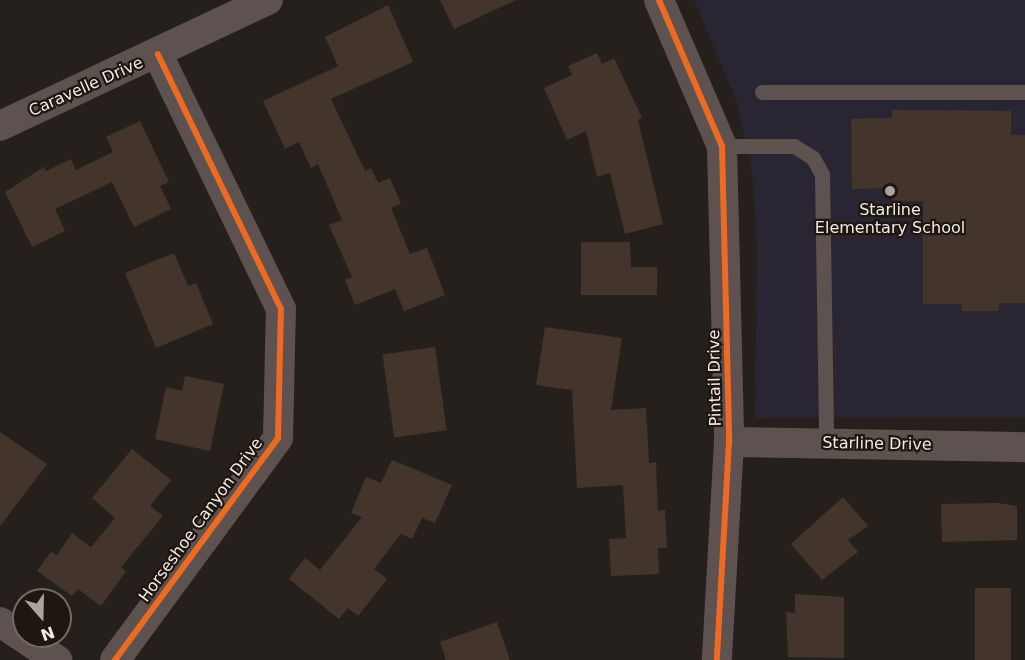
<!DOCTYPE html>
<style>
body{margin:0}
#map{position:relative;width:1025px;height:660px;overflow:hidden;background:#26201c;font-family:"DejaVu Sans",sans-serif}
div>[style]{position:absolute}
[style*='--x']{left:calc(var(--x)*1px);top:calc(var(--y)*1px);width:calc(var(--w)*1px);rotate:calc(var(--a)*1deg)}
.education>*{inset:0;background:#292532}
.building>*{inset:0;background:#43352b;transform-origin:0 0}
.service>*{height:15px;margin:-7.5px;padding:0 7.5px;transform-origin:7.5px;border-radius:7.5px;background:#5e5250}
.minor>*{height:30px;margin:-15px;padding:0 15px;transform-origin:15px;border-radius:15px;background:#5e5250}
.cycleway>*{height:6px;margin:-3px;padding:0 3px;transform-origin:3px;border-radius:3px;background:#ed6a23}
.dots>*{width:16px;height:16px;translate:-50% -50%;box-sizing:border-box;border:3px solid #1f1610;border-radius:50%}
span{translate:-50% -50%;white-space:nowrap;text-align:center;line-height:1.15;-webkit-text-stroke:4.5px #1f1610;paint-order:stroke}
.street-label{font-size:16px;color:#f1e9e5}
.poi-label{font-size:16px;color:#f1e9e5}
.north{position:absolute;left:12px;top:588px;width:60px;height:60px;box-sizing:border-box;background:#1f1610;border:2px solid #736a65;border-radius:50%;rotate:160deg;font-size:16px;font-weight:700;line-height:24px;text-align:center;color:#f1e9e5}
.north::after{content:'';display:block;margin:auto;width:21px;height:27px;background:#aaa39f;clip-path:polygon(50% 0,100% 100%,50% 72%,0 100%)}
</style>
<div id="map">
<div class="education">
<div style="clip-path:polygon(694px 0,1025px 0,1025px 417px,755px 418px,757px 245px,752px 173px,737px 102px)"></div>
</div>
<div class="building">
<div style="clip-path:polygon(440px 0,516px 0,454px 29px)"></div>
<div style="clip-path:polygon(388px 5px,413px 62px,331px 99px,365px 171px,371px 168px,378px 183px,390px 178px,401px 204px,391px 208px,410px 254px,427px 248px,445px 295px,404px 311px,395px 289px,355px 305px,345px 280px,352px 277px,329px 225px,342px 220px,318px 164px,311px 168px,299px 142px,285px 149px,263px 101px,338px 66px,325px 37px)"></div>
<div style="clip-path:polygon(597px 53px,602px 64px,614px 58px,642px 118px,638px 120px,663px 224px,625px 234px,610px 173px,597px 177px,586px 131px,567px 140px,544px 88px,572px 75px,568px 66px)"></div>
<div style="clip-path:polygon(892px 110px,1011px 111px,1011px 135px,1025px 135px,1025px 303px,999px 303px,999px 311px,962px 311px,962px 304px,923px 304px,923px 201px,892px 202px,892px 188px,852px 189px,851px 119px,892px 118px)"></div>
<div style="clip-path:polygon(140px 121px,169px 182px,160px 186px,171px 209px,134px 227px,112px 182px,55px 209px,65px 231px,32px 247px,5px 192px,44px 167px,46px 171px,71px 159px,76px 170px,113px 152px,106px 137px)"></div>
<div style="clip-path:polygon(581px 242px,630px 242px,631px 267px,657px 267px,657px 295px,581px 295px)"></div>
<div style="clip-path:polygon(174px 253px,188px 286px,196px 283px,213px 324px,156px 348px,125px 273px)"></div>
<div style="clip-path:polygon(545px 327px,622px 338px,611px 410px,646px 408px,649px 463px,656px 462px,658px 511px,665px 510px,667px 548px,658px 548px,659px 574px,611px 576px,609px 539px,626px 538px,623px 485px,577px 488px,572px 390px,536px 385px)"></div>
<div style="left:435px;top:347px;width:84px;height:53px;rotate:82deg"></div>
<div style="clip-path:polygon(185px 376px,224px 384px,210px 451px,155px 439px,166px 387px,182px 391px)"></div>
<div style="clip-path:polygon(0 432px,47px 464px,0 526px)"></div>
<div style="clip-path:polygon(132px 449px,171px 480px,150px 506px,163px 516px,121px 567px,126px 571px,101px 606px,78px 589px,72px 596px,37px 571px,51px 552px,57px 555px,72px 533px,91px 547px,115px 518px,92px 498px)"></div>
<div style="clip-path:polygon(392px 460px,452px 485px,435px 523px,422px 518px,412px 539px,401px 534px,374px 569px,387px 579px,358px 616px,348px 608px,339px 619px,289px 579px,305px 558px,320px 570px,362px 517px,351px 513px,366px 477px,381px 483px)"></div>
<div style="clip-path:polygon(843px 497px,868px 526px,848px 540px,858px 552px,822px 580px,791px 544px)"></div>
<div style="clip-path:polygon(998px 503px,1017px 506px,1017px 540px,942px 542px,941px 504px)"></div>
<div style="left:975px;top:588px;width:36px;height:72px"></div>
<div style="clip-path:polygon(795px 594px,844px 597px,844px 658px,788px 657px,786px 612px,795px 613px)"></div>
<div style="clip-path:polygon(497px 622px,510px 660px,446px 660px,440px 642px)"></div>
</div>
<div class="service">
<div style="--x:762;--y:92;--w:263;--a:0"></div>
<div style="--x:722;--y:146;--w:72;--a:0"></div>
<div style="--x:794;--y:146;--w:22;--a:32"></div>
<div style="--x:813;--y:158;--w:18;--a:61"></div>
<div style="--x:822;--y:174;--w:269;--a:89.1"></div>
</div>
<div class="minor">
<div style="--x:659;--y:0;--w:159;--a:66.7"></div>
<div style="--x:722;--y:146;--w:296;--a:88.6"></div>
<div style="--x:729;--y:442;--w:218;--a:93.2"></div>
<div style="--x:0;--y:126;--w:296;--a:-25.2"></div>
<div style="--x:729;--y:442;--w:296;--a:1"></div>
<div style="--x:0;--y:622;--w:69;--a:33.7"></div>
<div style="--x:115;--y:660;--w:275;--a:-53.7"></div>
<div style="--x:278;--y:438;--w:129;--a:-88.7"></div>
<div style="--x:281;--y:309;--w:283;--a:-115.8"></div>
</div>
<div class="cycleway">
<div style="--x:659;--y:0;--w:159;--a:66.7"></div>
<div style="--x:722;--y:146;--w:296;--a:88.6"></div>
<div style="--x:729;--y:442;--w:218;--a:93.2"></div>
<div style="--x:115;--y:660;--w:275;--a:-53.7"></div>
<div style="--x:278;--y:438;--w:129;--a:-88.7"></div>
<div style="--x:281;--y:309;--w:283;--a:-115.8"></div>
</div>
<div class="dots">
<div style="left:890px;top:191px;background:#aaa39f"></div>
</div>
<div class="street-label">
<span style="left:86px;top:87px;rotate:-24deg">Caravelle Drive</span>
<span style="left:715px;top:378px;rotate:-91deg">Pintail Drive</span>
<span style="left:877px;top:444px;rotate:1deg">Starline Drive</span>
<span style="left:201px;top:520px;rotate:-54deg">Horseshoe Canyon Drive</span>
</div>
<div class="poi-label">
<span style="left:890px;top:219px">Starline<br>Elementary School</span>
</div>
<div class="north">N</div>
</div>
